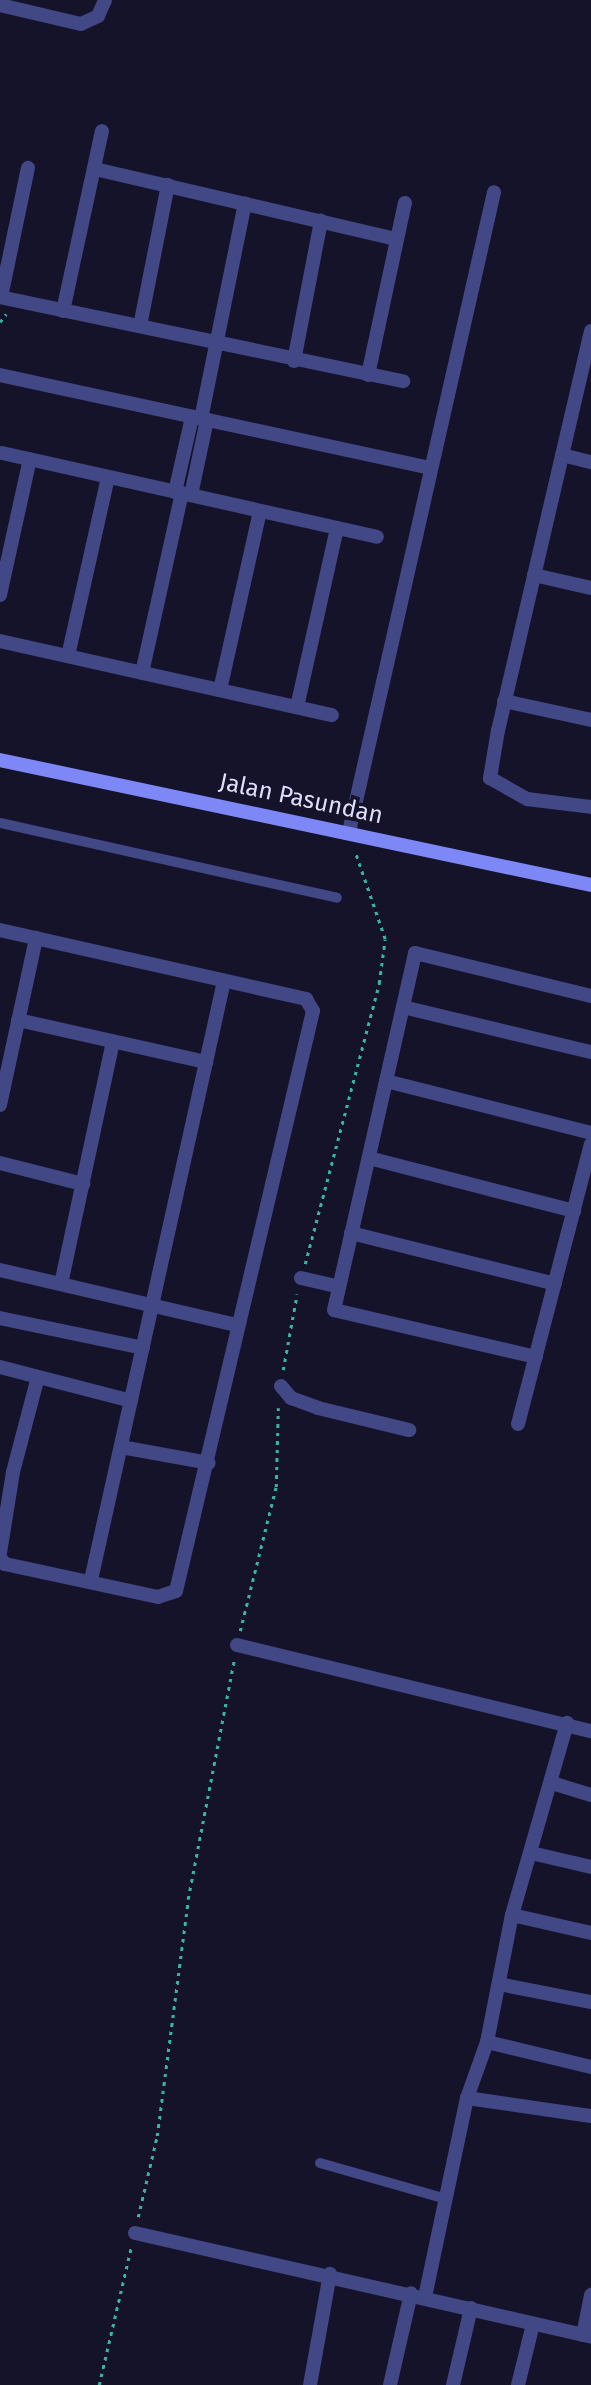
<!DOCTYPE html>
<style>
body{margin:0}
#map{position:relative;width:591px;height:2385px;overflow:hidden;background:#15132a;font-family:"Fira Sans",sans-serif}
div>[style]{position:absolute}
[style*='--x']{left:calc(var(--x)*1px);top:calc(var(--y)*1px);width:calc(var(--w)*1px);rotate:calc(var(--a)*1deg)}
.path>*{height:2.5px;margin-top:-1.25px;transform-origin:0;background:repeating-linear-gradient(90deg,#3ab5a0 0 3.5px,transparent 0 8.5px)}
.lane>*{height:10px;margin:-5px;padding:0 5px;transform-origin:5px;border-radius:5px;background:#424785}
.street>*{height:14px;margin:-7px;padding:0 7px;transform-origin:7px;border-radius:7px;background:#424785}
.secondary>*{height:14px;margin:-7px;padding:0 7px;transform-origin:7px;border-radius:7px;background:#7d87f6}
span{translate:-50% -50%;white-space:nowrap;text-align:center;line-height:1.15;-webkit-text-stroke:7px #15132a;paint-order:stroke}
.street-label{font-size:24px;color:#dfdefd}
</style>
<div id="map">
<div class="path">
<div style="--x:0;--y:322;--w:10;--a:-53"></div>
<div style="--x:305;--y:1264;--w:291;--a:-75.2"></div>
<div style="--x:379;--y:983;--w:44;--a:-82.2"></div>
<div style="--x:385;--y:939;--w:92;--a:-109"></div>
<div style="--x:283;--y:1370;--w:77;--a:-79.6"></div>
<div style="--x:240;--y:1631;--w:148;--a:-76"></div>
<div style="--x:276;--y:1487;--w:79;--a:-88.5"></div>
<div style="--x:138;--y:2217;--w:83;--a:-76.8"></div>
<div style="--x:157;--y:2136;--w:239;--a:-82.5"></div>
<div style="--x:188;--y:1899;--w:242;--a:-79.1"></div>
<div style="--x:99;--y:2385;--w:142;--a:-76.9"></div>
</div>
<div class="lane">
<div style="--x:0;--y:823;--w:345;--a:12.5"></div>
<div style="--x:320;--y:2163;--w:131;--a:15.9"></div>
</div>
<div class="street">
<div style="--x:0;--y:5;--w:83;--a:13.2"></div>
<div style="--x:81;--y:24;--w:19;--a:-25"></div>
<div style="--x:98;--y:16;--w:17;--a:-66"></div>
<div style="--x:95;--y:169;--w:310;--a:13.1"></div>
<div style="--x:0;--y:297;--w:412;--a:11.8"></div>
<div style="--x:1;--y:297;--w:132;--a:-78.2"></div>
<div style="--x:63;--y:311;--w:184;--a:-77.8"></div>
<div style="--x:140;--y:326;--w:144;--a:-78.8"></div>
<div style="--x:591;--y:331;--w:410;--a:103.1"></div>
<div style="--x:498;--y:730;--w:49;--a:99.5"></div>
<div style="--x:490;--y:778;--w:43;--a:29.6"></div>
<div style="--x:527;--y:799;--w:64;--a:7.1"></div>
<div style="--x:294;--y:361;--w:143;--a:-79.1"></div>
<div style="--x:0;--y:375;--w:439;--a:12.2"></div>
<div style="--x:368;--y:375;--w:176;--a:-77.9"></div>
<div style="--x:201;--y:419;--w:220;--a:-78.5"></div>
<div style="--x:2;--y:453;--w:384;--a:12.6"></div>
<div style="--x:562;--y:455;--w:30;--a:14"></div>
<div style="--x:175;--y:492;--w:77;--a:-77.2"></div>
<div style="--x:191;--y:495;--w:77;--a:-78"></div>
<div style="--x:534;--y:575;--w:58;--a:12.8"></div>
<div style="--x:0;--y:595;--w:139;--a:-77.6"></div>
<div style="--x:0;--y:641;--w:340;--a:12.6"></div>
<div style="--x:68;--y:656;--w:183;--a:-77.4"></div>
<div style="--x:142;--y:673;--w:184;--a:-77.5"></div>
<div style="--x:220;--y:690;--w:183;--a:-77.4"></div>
<div style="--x:504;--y:701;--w:89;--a:12.3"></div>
<div style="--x:297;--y:707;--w:183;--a:-77.4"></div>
<div style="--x:349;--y:832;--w:656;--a:-77.23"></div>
<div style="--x:0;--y:930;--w:314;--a:12.7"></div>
<div style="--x:306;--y:999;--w:14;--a:60"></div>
<div style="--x:313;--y:1011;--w:596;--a:103.29"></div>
<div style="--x:176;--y:1591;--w:19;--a:162"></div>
<div style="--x:158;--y:1597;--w:157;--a:-167.8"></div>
<div style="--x:5;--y:1564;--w:8;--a:-130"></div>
<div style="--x:403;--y:1007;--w:193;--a:13.5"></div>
<div style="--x:18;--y:1020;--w:193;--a:12.6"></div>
<div style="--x:386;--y:1081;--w:211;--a:14.2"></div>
<div style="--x:0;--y:1105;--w:171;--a:-77.8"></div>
<div style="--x:369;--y:1158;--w:212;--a:14.5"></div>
<div style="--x:0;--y:1163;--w:86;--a:14.2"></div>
<div style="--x:351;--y:1233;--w:210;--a:14"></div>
<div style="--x:0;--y:1270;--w:242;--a:13.1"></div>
<div style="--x:301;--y:1278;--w:39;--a:13"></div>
<div style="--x:61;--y:1284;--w:248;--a:-77.9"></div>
<div style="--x:0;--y:1318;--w:146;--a:11.8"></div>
<div style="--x:536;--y:1357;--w:207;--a:-166.9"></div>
<div style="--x:334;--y:1310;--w:366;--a:-77.2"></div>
<div style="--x:415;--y:953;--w:181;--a:13.7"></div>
<div style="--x:0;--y:1367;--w:135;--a:14.5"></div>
<div style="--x:281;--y:1386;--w:16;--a:50"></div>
<div style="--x:291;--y:1398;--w:29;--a:20"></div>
<div style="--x:318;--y:1408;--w:94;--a:13.6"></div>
<div style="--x:518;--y:1424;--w:289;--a:-75.4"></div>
<div style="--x:121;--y:1447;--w:89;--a:10.3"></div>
<div style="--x:0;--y:1553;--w:82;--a:-80.9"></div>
<div style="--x:13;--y:1472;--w:98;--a:-75.3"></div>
<div style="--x:91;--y:1580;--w:614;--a:-77.48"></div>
<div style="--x:237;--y:1645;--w:364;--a:13.7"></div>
<div style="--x:552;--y:1783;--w:41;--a:17.1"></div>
<div style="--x:531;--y:1853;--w:62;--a:13.1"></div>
<div style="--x:512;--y:1915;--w:81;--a:12.8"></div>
<div style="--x:499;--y:1984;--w:94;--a:11.1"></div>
<div style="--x:487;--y:2042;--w:107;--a:13.5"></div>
<div style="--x:467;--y:2098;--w:125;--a:8.3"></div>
<div style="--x:135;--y:2233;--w:468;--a:12.8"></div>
<div style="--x:425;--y:2297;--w:203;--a:-78.1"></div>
<div style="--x:467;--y:2098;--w:59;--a:-70.3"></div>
<div style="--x:487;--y:2042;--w:129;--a:-78.9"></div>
<div style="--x:512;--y:1915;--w:200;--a:-74"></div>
<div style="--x:583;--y:2335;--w:41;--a:-78.7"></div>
<div style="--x:310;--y:2385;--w:113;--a:-79.8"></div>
<div style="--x:390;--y:2385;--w:94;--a:-77.1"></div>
<div style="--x:453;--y:2385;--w:79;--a:-76.8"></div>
<div style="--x:518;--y:2385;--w:63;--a:-76.2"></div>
</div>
<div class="secondary">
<div style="--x:0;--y:760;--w:604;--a:11.94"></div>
</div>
<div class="street-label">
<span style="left:301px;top:799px;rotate:12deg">Jalan Pasundan</span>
</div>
</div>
